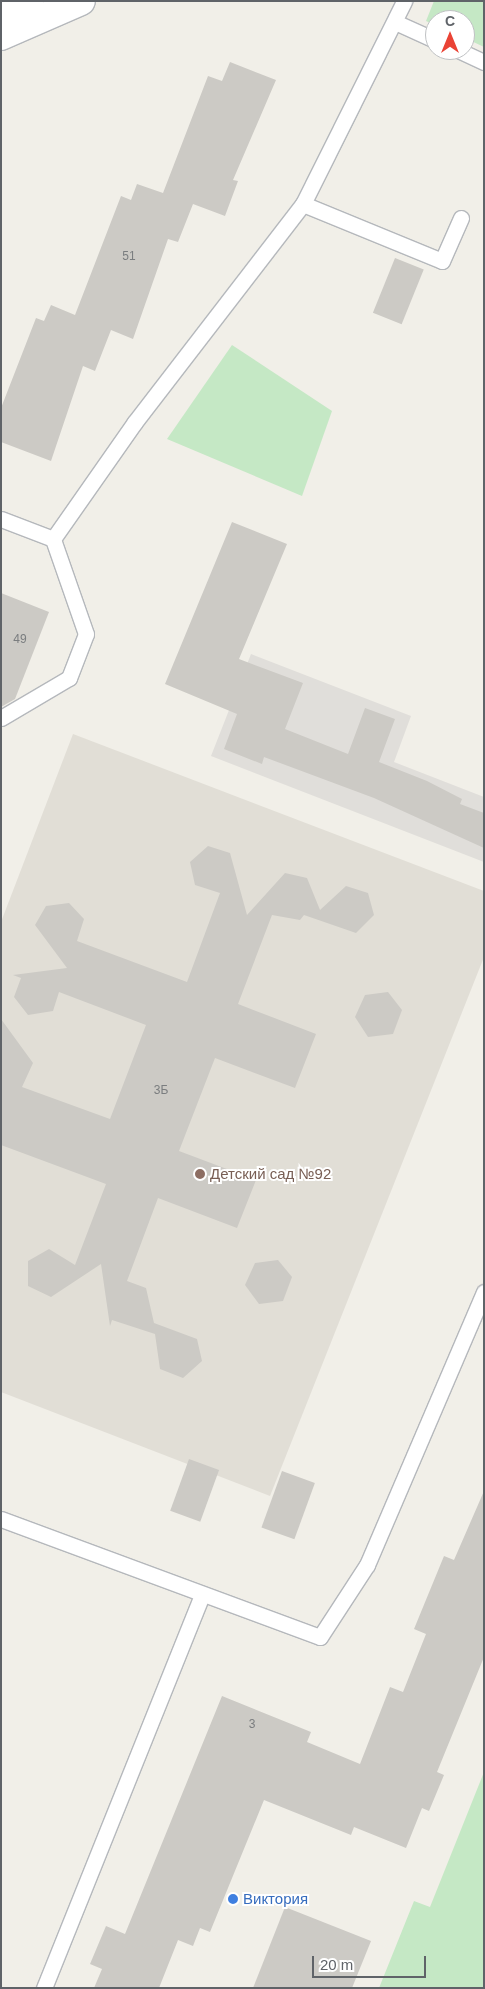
<!DOCTYPE html>
<meta charset="utf-8">
<style>
body{margin:0}
#map{position:relative;width:485px;height:1989px;overflow:hidden;background:#f1efe8;font-family:Helvetica,sans-serif}
div>[style]{position:absolute}
[style*='--x']{left:calc(var(--x)*1px);top:calc(var(--y)*1px);width:calc(var(--w)*1px);rotate:calc(var(--a)*1deg)}
.industrial>*{inset:0;background:#e0deda}
.education>*{inset:0;background:#e1ded6}
.green>*{inset:0;background:#c5e8c5}
.building>*{inset:0;background:#cccac5;transform-origin:0 0}
.roads{filter:drop-shadow(1px 0 #b5b8bc) drop-shadow(-1px 0 #b5b8bc) drop-shadow(0 1px #b5b8bc) drop-shadow(0 -1px #b5b8bc)}
.service>*{height:15px;margin:-7.5px;padding:0 7.5px;transform-origin:7.5px;border-radius:7.5px;background:#fff}
.minor>*{height:28px;margin:-14px;padding:0 14px;transform-origin:14px;border-radius:14px;background:#fff}
.tertiary>*{height:28px;margin:-14px;padding:0 14px;transform-origin:14px;border-radius:14px;background:#fff}
.dots>*{width:14px;height:14px;translate:-50% -50%;box-sizing:border-box;border:2px solid #fff;border-radius:50%}
span{translate:-50% -50%;white-space:nowrap;text-align:center;line-height:1.15;-webkit-text-stroke:4px #fff;paint-order:stroke}
.number-label{font-size:12px;color:#7a7d7f}
.number-label span{-webkit-text-stroke-width:0}
.education-label{font-size:15px;color:#785e54}
.left{translate:0 -50%;text-align:left}
.shop-label{font-size:15px;color:#366cbe}
.frame{position:absolute;inset:0;border:2px solid #5f6368;pointer-events:none}
.north{position:absolute;left:425px;top:10px;width:50px;height:50px;box-sizing:border-box;background:#fff;border:1px solid #bfc1c3;border-radius:50%;rotate:0deg;font-size:14px;font-weight:700;line-height:20px;text-align:center;color:#5f6368}
.north::after{content:'';display:block;margin:auto;width:18px;height:22px;background:#ea4335;clip-path:polygon(50% 0,100% 100%,50% 72%,0 100%)}
.scale{position:absolute;left:312px;top:1956px;width:114px;height:22px;box-sizing:border-box;border:2px solid #5f6368;border-top:0;padding-left:6px;font-size:15px;line-height:18px;white-space:nowrap;color:#5f6368;-webkit-text-stroke:4px #fff;paint-order:stroke}
</style>
<div id="map">
<div class="industrial">
<div style="clip-path:polygon(251px 654px,411px 716px,394px 762px,484px 797px,484px 862px,211px 756px)"></div>
</div>
<div class="education">
<div style="clip-path:polygon(73px 734px,484px 891px,484px 957px,270px 1496px,1px 1392px,1px 922px)"></div>
</div>
<div class="green">
<div style="clip-path:polygon(434px 1px,484px 1px,484px 47px,465px 38px,465px 20px,435px 20px,435px 25px,426px 21px)"></div>
<div style="clip-path:polygon(232px 345px,332px 411px,302px 496px,167px 439px)"></div>
<div style="clip-path:polygon(484px 1772px,484px 1988px,379px 1988px,414px 1901px,430px 1907px)"></div>
</div>
<div class="building">
<div style="clip-path:polygon(230px 62px,276px 80px,233px 180px,238px 181px,225px 216px,193px 204px,178px 242px,168px 239px,133px 339px,111px 330px,95px 371px,83px 366px,51px 461px,1px 442px,1px 408px,36px 318px,44px 321px,51px 305px,75px 315px,121px 196px,131px 200px,137px 184px,163px 193px,208px 76px,222px 81px)"></div>
<div style="left:395px;top:258px;width:31px;height:59px;rotate:22deg"></div>
<div style="clip-path:polygon(232px 522px,287px 544px,239px 659px,303px 683px,285px 729px,348px 754px,365px 708px,395px 719px,379px 762px,427px 781px,462px 799px,460px 804px,484px 813px,484px 848px,374px 798px,264px 757px,262px 764px,224px 749px,237px 714px,165px 684px)"></div>
<div style="clip-path:polygon(1px 593px,49px 612px,15px 699px,1px 707px)"></div>
<div style="clip-path:polygon(208px 846px,230px 853px,247px 915px,285px 873px,307px 878px,320px 910px,346px 886px,368px 893px,374px 915px,356px 933px,304px 915px,300px 920px,272px 915px,238px 1004px,316px 1034px,295px 1088px,215px 1058px,179px 1151px,256px 1180px,237px 1228px,158px 1198px,127px 1281px,146px 1288px,154px 1323px,197px 1339px,202px 1361px,183px 1378px,160px 1369px,155px 1334px,112px 1320px,110px 1326px,101px 1264px,51px 1297px,28px 1286px,28px 1261px,49px 1249px,75px 1265px,106px 1184px,1px 1145px,1px 1019px,33px 1063px,22px 1087px,110px 1119px,146px 1025px,59px 992px,53px 1011px,28px 1015px,14px 997px,21px 978px,13px 975px,67px 968px,35px 925px,46px 906px,69px 903px,84px 919px,77px 941px,187px 982px,220px 893px,195px 885px,190px 862px)"></div>
<div style="clip-path:polygon(388px 992px,402px 1010px,393px 1034px,368px 1037px,355px 1017px,365px 995px)"></div>
<div style="clip-path:polygon(278px 1260px,292px 1277px,283px 1301px,259px 1304px,245px 1285px,255px 1263px)"></div>
<div style="left:189px;top:1459px;width:32px;height:55px;rotate:20deg"></div>
<div style="left:282px;top:1471px;width:35px;height:60px;rotate:20deg"></div>
<div style="clip-path:polygon(484px 1491px,484px 1657px,437px 1772px,444px 1775px,429px 1811px,422px 1808px,406px 1848px,354px 1827px,351px 1835px,264px 1800px,210px 1932px,200px 1928px,193px 1946px,178px 1940px,159px 1988px,94px 1988px,102px 1969px,90px 1964px,106px 1926px,125px 1934px,222px 1696px,311px 1732px,307px 1742px,360px 1764px,390px 1687px,403px 1692px,426px 1634px,414px 1629px,444px 1556px,454px 1560px)"></div>
<div style="clip-path:polygon(285px 1907px,371px 1941px,352px 1988px,253px 1988px)"></div>
</div>
<div class="roads">
<div class="service">
<div style="--x:395;--y:22;--w:44;--a:24.2"></div>
<div style="--x:458;--y:50;--w:29;--a:25"></div>
<div style="--x:303;--y:204;--w:150;--a:22.3"></div>
<div style="--x:442;--y:261;--w:47;--a:-66.2"></div>
<div style="--x:1;--y:519;--w:56;--a:21"></div>
<div style="--x:53;--y:539;--w:143;--a:-55"></div>
<div style="--x:135;--y:422;--w:275;--a:-52.4"></div>
<div style="--x:303;--y:204;--w:227;--a:-63.5"></div>
<div style="--x:1;--y:718;--w:79;--a:-30.5"></div>
<div style="--x:69;--y:678;--w:47;--a:-68.9"></div>
<div style="--x:86;--y:634;--w:101;--a:-109.2"></div>
<div style="--x:1;--y:1519;--w:340;--a:20.3"></div>
<div style="--x:320;--y:1637;--w:86;--a:-56.9"></div>
<div style="--x:367;--y:1565;--w:297;--a:-66.8"></div>
<div style="--x:44;--y:1988;--w:424;--a:-68.1"></div>
</div>
<div class="minor">
<div style="--x:1;--y:7;--w:29;--a:-12"></div>
</div>
<div class="tertiary">
<div style="--x:1;--y:36;--w:87;--a:-23.6"></div>
</div>
</div>
<div class="dots">
<div style="left:200px;top:1174px;background:#8d6e63"></div>
<div style="left:233px;top:1899px;background:#3f7fe0"></div>
</div>
<div class="number-label">
<span style="left:129px;top:257px">51</span>
<span style="left:20px;top:640px">49</span>
<span style="left:161px;top:1091px">3Б</span>
<span style="left:252px;top:1725px">3</span>
</div>
<div class="education-label">
<span class="left" style="left:210px;top:1174px">Детский сад №92</span>
</div>
<div class="shop-label">
<span class="left" style="left:243px;top:1899px">Виктория</span>
</div>
<div class="frame"></div>
<div class="north">С</div>
<div class="scale">20 m</div>
</div>
